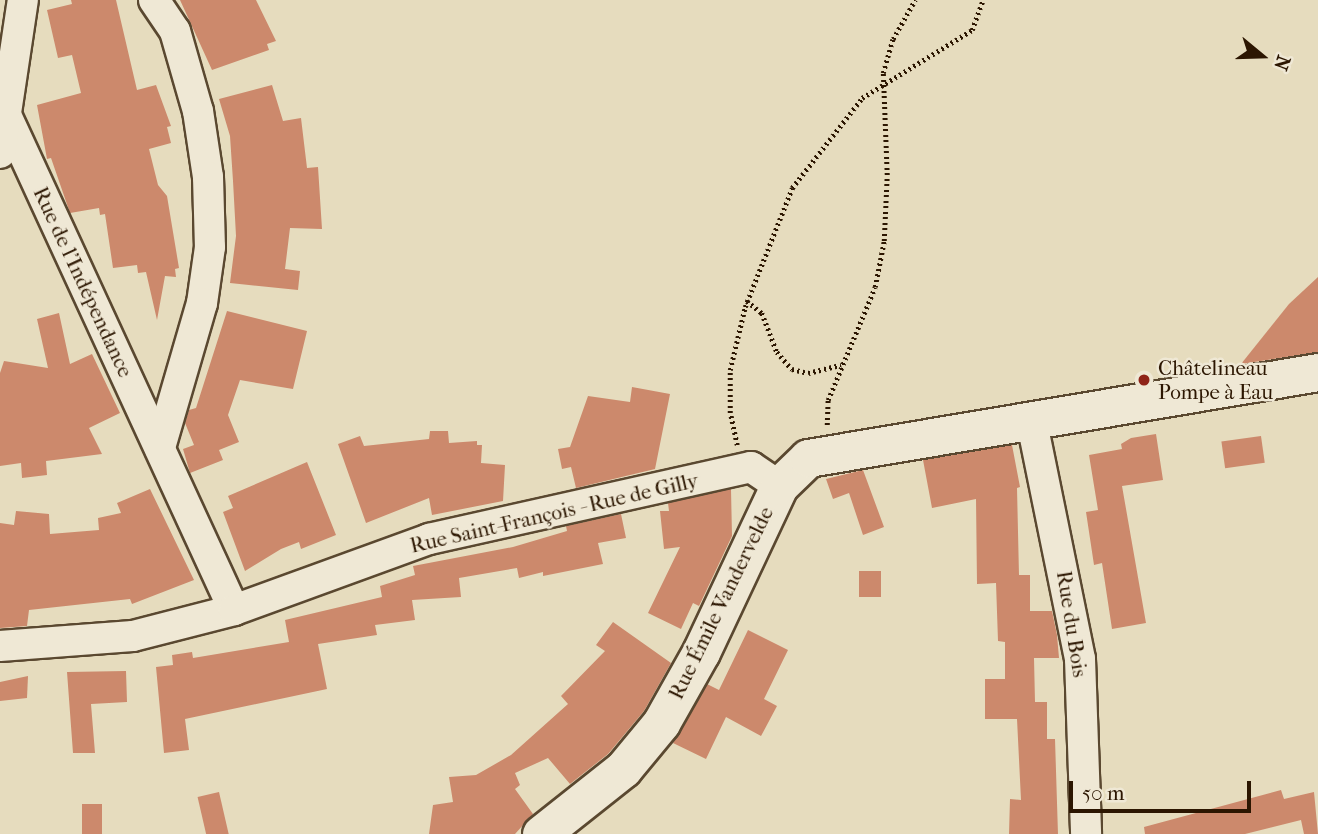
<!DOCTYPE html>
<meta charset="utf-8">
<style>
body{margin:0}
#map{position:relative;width:1318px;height:834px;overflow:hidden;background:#e6dcbe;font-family:"IM FELL French Canon",serif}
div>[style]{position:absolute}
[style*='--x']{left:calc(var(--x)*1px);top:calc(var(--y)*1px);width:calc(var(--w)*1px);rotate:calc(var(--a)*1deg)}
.building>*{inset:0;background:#cc896c;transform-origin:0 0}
.path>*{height:4.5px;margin-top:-2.25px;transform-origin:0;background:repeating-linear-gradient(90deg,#2c1601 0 2px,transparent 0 5.5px)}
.roads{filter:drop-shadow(2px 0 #5a4830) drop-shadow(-2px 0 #5a4830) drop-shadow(0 2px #5a4830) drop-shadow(0 -2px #5a4830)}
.minor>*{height:30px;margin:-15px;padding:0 15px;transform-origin:15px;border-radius:15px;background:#efe8d5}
.tertiary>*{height:37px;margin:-18.5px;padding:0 18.5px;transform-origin:18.5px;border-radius:18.5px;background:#efe8d5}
.dots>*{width:19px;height:19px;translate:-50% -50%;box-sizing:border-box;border:4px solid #efe8d5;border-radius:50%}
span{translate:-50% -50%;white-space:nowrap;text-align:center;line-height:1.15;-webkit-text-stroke:5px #efe8d5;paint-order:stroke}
.street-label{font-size:21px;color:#2c1601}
.poi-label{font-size:21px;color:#2c1601}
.left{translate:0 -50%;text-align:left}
.north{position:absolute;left:1227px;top:21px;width:70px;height:70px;-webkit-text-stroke:5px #efe8d5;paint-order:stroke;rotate:109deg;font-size:19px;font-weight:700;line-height:28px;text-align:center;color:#2c1601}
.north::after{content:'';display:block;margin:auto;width:24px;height:32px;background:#2c1601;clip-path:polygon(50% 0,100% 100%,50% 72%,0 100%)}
.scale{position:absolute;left:1069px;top:781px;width:182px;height:32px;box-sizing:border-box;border:4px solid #2c1601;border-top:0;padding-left:9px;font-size:21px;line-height:24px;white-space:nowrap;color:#2c1601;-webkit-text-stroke:5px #efe8d5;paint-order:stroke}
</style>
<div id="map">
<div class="building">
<div style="clip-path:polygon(71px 0,116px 0,137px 90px,156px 85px,171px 126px,167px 127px,171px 143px,149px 149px,158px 185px,167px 196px,179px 268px,175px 269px,176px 277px,165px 276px,157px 320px,146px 272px,138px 273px,137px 265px,113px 268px,105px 214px,100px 215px,99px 208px,70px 213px,51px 158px,47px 159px,37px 105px,81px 93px,72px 55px,58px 58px,47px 10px,72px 4px)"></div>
<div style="clip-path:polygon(180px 0,256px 0,276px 41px,267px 44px,269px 50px,212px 70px)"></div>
<div style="clip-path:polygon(272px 85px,283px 121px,301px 118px,307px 168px,318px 167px,322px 229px,290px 228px,285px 269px,300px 271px,298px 290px,230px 283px,236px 236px,233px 181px,230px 136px,219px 99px)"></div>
<div style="clip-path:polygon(1318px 277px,1318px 352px,1241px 364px,1289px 304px)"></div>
<div style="clip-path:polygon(227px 311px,307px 331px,293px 389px,240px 380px,228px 415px,239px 442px,219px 450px,223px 460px,190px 473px,183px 449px,194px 445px,185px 423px,189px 410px,196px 408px)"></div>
<div style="clip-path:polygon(59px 313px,70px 364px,92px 354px,120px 413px,89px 428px,102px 454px,46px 461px,47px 475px,22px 478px,21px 463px,0 466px,0 373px,4px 361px,48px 368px,37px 319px)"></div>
<div style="clip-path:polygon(632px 387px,670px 394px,655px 469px,576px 488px,571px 467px,562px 469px,558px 449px,570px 447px,588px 396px,630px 402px)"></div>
<div style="clip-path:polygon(430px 431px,448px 431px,449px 443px,477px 441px,477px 445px,482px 445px,481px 463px,505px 465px,503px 501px,432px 515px,429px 498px,366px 523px,338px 444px,360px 436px,364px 446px,429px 439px)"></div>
<div style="clip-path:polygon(1156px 434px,1163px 480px,1122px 486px,1146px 623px,1112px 629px,1102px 563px,1094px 565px,1086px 512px,1098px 510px,1089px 455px,1122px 449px,1121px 444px,1131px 438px)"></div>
<div style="left:1261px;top:436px;width:27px;height:40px;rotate:82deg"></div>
<div style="clip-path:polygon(1012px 445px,1020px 487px,1017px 488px,1019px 575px,1030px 575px,1030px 611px,1052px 611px,1057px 635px,1059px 658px,1034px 658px,1035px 702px,1047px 702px,1047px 739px,1055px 739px,1058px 834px,1009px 834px,1010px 799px,1021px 800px,1017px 719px,985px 719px,985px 679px,1005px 679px,1005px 642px,998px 641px,996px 583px,977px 584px,976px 499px,932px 508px,923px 460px)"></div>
<div style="clip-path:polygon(307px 462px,336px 535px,301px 549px,299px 542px,281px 549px,245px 571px,223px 512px,233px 508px,228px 496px)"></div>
<div style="clip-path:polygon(863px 470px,884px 527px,863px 535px,849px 493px,833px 499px,826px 479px)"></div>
<div style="clip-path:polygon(150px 489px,194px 580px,132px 604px,130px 599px,29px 610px,27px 626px,0 628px,0 523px,14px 525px,16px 511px,49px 514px,50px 534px,99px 530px,98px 518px,121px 513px,117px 503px)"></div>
<div style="clip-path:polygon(731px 489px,732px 536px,699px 606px,693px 603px,681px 629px,648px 613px,680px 547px,664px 549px,660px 511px,669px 511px,668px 503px)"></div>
<div style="clip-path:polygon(621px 514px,626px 538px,598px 543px,603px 564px,543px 576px,543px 572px,519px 578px,517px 568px,459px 578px,461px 597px,412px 600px,415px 620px,375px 625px,377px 635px,318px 644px,327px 689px,185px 719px,189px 750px,164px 753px,156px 667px,173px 665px,172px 655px,192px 652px,193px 658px,289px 642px,285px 620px,382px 597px,380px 586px,415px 575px,413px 566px,513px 547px,567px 531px,566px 526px)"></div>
<div style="left:859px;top:571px;width:22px;height:26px"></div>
<div style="clip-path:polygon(613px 622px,671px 663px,644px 711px,608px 754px,570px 784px,548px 758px,515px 773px,520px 785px,515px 789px,533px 814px,515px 834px,429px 834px,433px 805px,453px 802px,449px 777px,476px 775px,511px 755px,568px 704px,561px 696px,605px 651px,596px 645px)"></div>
<div style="clip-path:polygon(748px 630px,788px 650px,764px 699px,777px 706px,761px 736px,726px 717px,706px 759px,673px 743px,707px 684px,719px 690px)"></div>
<div style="clip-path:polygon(126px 671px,127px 702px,91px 704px,95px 753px,73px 753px,67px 672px)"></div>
<div style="clip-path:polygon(28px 676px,27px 698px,0 701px,0 682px)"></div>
<div style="clip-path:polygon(1281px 790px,1284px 799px,1314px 792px,1318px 834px,1304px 834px,1301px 820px,1245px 834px,1145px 834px,1144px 827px)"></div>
<div style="left:219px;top:792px;width:43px;height:22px;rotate:77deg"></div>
<div style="left:82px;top:804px;width:20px;height:30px"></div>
</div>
<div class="path">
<div style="--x:747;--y:301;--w:19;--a:39"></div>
<div style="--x:762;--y:313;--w:42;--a:69"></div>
<div style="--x:777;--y:352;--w:23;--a:49"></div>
<div style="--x:792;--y:369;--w:16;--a:14"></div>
<div style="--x:808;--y:373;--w:34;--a:-14"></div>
<div style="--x:827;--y:425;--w:25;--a:-88"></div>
<div style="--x:828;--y:400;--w:122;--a:-67.4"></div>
<div style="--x:875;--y:287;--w:47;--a:-78.9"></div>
<div style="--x:884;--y:241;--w:66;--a:-87.4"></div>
<div style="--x:887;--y:175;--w:102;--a:-92.2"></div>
<div style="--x:883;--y:73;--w:35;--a:-74"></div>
<div style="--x:893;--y:39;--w:45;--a:-60.6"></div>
<div style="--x:737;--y:445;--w:33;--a:-102"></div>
<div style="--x:730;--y:413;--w:43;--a:-90"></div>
<div style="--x:730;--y:370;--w:65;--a:-76.6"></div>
<div style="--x:745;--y:307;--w:128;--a:-68.4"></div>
<div style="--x:792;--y:188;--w:114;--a:-52.1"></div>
<div style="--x:862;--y:98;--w:129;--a:-31.7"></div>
<div style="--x:972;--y:30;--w:32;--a:-70"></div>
</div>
<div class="roads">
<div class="minor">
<div style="--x:154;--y:0;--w:37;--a:56"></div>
<div style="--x:175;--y:31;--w:83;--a:74"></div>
<div style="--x:198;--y:111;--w:67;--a:81.4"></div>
<div style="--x:208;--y:177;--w:70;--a:88.4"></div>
<div style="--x:210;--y:247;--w:57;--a:98.1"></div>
<div style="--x:202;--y:303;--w:151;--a:106.2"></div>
<div style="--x:6;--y:115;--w:545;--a:65.27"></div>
<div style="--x:0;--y:153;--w:155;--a:-81.5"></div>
<div style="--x:1031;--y:418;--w:246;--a:78.5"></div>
<div style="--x:1080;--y:659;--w:175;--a:88"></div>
<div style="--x:0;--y:646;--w:133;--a:-4.3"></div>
<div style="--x:133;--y:636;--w:104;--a:-14.4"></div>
<div style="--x:234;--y:610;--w:208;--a:-20"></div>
<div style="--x:429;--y:539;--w:330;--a:-12.6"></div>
<div style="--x:751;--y:467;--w:34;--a:34"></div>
</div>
<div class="tertiary">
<div style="--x:541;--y:834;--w:105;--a:-38.4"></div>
<div style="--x:623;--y:769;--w:60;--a:-50.4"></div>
<div style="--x:661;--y:723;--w:81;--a:-60.6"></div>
<div style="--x:701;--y:652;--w:183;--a:-64.8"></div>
<div style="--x:779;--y:486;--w:40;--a:-44"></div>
<div style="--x:808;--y:458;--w:517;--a:-9.57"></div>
</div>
</div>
<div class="dots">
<div style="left:1144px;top:380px;background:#8f2418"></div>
</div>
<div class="street-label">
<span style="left:83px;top:282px;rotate:65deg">Rue de l'Indépendance</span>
<span style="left:554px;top:513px;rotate:-13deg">Rue Saint-François - Rue de Gilly</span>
<span style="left:721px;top:603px;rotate:-64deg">Rue Émile Vandervelde</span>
<span style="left:1072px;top:624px;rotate:81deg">Rue du Bois</span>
</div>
<div class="poi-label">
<span class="left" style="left:1158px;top:380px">Châtelineau<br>Pompe à Eau</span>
</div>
<div class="north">N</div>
<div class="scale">50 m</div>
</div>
